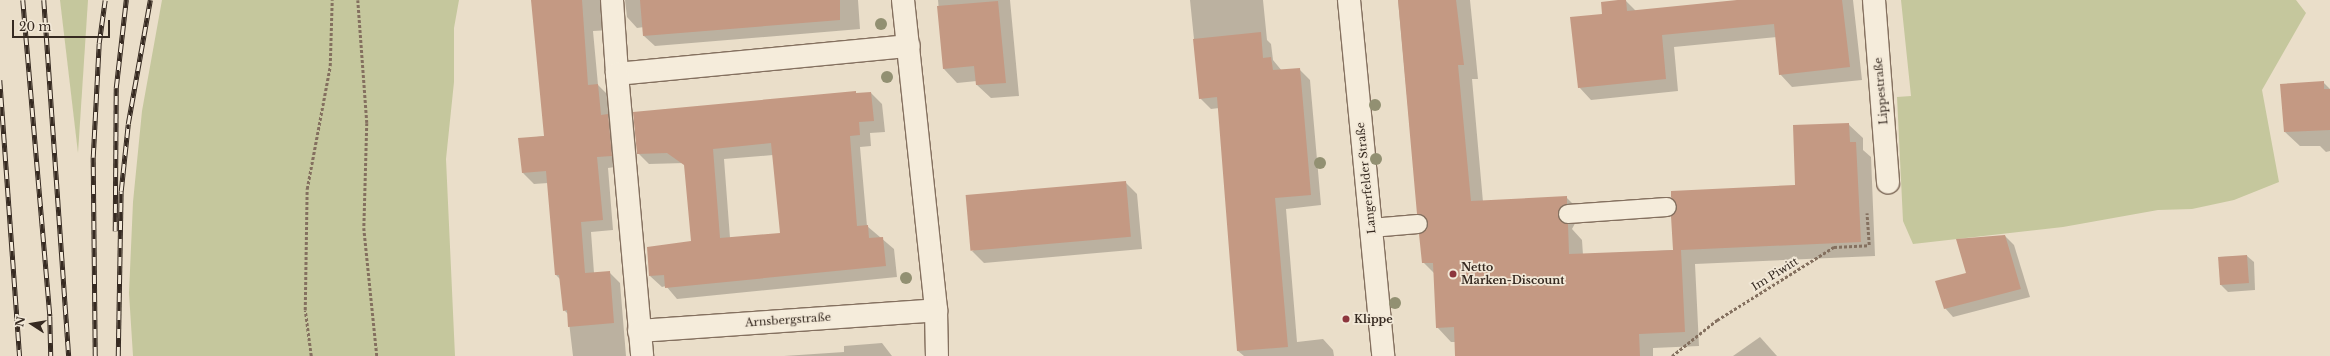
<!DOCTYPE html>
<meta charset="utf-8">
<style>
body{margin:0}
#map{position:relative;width:2330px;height:356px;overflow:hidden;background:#eadec9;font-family:"Libre Baskerville",serif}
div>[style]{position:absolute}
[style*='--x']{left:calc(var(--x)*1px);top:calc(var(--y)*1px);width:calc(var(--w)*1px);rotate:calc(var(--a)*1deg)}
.green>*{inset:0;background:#c5c79d}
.shadow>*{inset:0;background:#0003}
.building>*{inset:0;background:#c49983;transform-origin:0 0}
.path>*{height:2.5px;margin-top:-1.25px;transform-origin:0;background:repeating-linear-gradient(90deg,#84705f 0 3px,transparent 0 5px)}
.roads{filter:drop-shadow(1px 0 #84705f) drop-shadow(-1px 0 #84705f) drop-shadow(0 1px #84705f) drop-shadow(0 -1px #84705f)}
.lane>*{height:18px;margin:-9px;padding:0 9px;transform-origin:9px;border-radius:9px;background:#f5ecdb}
.street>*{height:22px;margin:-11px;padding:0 11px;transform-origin:11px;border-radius:11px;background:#f5ecdb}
.secondary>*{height:22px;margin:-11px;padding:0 11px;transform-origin:11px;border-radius:11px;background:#f5ecdb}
.rail>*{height:4.5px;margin-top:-2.25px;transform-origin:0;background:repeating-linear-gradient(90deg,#f2e8d7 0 9px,#362a21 0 18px);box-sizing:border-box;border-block:1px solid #362a21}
.trees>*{width:12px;height:12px;margin:-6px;border-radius:50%;background:#929072}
.dots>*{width:11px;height:11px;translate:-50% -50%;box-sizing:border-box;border:2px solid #f2e8d7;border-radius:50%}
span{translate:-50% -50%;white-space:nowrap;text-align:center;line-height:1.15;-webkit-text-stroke:3.5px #f2e8d7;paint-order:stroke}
.street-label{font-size:11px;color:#362a21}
.poi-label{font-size:11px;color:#362a21;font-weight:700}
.left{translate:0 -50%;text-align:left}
.north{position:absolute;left:12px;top:304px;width:40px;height:40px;-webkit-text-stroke:3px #f2e8d7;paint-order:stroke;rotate:282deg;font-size:11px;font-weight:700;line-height:16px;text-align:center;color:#362a21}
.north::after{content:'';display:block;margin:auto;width:14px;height:18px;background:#362a21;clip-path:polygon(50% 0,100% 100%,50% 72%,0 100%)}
.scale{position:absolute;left:12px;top:20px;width:98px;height:18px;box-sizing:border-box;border:2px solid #362a21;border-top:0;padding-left:5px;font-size:12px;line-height:14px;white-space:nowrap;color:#362a21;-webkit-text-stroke:3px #f2e8d7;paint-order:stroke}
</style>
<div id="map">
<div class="green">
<div style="clip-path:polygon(60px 0,88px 0,78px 153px)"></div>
<div style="clip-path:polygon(162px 0,459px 0,454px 28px,454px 82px,446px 159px,455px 356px,133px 356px,129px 293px,133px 202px,142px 111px)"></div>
<div style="clip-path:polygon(1901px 0,2296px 0,2306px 13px,2262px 90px,2279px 182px,2234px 200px,2192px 209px,2158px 210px,2063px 227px,1913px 244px,1903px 221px,1897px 97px,1911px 96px)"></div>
</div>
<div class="shadow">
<div style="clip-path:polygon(537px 0,613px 0,611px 30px,593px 31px,598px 85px,609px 96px,622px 166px,608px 168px,613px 230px,591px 232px,594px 273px,609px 272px,620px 283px,626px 356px,573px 356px,568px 314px,564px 310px,561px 280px,556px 275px,548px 183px,534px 184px,523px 173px,520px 139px,545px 136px)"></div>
<div style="clip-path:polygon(625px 0,858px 0,860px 29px,655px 46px,644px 36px,644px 27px,637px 28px,627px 17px)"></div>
<div style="clip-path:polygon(938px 0,1010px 0,1019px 96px,991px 98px,977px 85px,977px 81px,957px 83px,944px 69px)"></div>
<div style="clip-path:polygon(1190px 0,1263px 0,1267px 40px,1271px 44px,1273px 60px,1282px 71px,1299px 69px,1310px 80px,1321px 205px,1286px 209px,1297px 342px,1323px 339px,1333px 350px,1334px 356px,1244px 356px,1238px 351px,1219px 108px,1211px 109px,1200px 98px)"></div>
<div style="clip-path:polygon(1398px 0,1470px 0,1478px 79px,1472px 79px,1483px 202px,1566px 197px,1581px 212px,1572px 229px,1582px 240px,1583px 255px,1674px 250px,1797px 186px,1848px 124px,1863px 138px,1863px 150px,1871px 157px,1875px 256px,1695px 264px,1699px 346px,1653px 348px,1653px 356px,1456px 356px,1456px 342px,1451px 342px,1437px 327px,1435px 274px,1423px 262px,1429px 224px,1418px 213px)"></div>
<div style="clip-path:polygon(1625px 0,1636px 11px,1747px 0,1853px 0,1862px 80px,1792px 87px,1780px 74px,1777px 37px,1674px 47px,1678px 91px,1591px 100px,1579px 87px,1603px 15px)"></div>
<div style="clip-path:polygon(2323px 82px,2330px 89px,2330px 151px,2326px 152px,2320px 146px,2300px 146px,2285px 132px)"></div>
<div style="clip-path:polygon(evenodd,871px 93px,882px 104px,885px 132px,870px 133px,871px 146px,860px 147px,867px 226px,894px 249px,897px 277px,677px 299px,666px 286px,662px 287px,650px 276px,692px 242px,685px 163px,649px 164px,638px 153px,871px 93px,773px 155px,781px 234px,730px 238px,724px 159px,773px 155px)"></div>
<div style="clip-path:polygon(1125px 182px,1137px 194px,1142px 249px,984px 263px,972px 251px)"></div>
<div style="clip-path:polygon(2005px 236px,2014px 245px,2030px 297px,1953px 317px,1945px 308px,1968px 274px)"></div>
<div style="clip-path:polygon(2247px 256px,2254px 262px,2255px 290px,2228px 292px,2221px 285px,2219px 257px)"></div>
<div style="clip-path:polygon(1760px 337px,1777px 356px,1733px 356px)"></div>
<div style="clip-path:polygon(882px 343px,892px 356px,784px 356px,844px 352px,844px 346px)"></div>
</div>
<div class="building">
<div style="clip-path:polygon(531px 0,582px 0,588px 85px,598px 84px,601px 115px,608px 114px,612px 156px,597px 157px,603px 220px,581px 222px,585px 273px,610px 271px,614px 323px,568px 327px,567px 310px,563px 311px,559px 275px,555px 275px,546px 171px,522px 173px,518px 138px,544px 136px)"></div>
<div style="clip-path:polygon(640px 0,840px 0,840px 20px,643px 36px)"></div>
<div style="clip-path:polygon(1398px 0,1456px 0,1464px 65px,1458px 65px,1471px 201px,1567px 196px,1567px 204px,1562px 206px,1558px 214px,1560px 220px,1568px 224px,1569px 254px,1673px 250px,1671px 216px,1677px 207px,1671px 197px,1671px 191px,1795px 185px,1793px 125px,1849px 123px,1850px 142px,1856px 142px,1861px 242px,1681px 250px,1685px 332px,1639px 334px,1640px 356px,1455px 356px,1454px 327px,1436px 328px,1433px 263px,1422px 263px,1419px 234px,1427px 229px,1428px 223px,1423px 215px,1417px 214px)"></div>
<div style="clip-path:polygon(1618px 0,1626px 0,1627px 11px,1737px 0,1842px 0,1850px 67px,1779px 75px,1774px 24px,1662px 35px,1666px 79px,1578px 88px,1570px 17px,1602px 14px,1601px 2px)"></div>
<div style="clip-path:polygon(998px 1px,1006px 83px,976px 85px,974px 66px,943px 69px,937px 6px)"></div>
<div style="clip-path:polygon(1261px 32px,1263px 58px,1271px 57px,1273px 70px,1300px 68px,1311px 195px,1275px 198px,1288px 347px,1237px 351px,1217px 97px,1199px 99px,1193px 39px)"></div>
<div style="clip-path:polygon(2324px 81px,2324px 89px,2330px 89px,2330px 130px,2284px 132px,2280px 84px)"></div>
<div style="clip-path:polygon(evenodd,856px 91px,856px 93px,871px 92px,874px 121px,859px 122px,860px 135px,850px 136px,857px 226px,868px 225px,869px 238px,883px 237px,886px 266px,665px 288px,664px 275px,649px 276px,647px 247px,691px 241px,684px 165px,667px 153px,637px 154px,633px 112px,856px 91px,771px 143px,780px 233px,720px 238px,713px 149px,771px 143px)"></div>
<div style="left:1126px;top:181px;width:56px;height:161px;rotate:85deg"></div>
<div style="clip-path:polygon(2005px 235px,2021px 289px,1944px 309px,1935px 281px,1966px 273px,1956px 239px)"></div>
<div style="left:2247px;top:255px;width:28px;height:29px;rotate:86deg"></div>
</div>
<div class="path">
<div style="--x:358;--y:0;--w:123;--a:85.8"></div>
<div style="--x:367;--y:123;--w:105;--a:91.6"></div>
<div style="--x:364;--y:228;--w:129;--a:84.2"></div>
<div style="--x:311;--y:356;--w:46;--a:-97.4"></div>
<div style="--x:305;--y:310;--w:121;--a:-89.1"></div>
<div style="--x:307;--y:189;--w:125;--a:-79.4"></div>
<div style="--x:330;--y:66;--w:66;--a:-88.3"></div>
<div style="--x:1672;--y:356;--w:58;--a:-38.7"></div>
<div style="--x:1717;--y:320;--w:138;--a:-32"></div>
<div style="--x:1834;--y:247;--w:35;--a:-3"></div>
<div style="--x:1869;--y:245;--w:32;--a:-94"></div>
</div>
<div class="roads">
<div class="lane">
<div style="--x:1568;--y:214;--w:99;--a:-4"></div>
<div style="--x:1371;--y:228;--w:47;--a:-4.9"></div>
</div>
<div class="street">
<div style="--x:612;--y:0;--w:74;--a:86.1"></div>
<div style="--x:617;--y:74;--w:293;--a:-5.5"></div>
<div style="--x:903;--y:0;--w:312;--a:83.9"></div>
<div style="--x:936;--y:310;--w:46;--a:88.8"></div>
<div style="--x:1874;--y:0;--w:183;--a:85.6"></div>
<div style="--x:617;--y:74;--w:283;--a:84.9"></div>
<div style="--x:639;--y:331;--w:298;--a:-4"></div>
</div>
<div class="secondary">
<div style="--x:1349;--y:0;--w:358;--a:84.5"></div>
</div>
</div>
<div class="rail">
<div style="--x:23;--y:0;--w:317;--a:85.1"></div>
<div style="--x:50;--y:316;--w:40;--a:88.6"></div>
<div style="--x:44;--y:0;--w:357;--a:86"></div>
<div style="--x:0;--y:80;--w:277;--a:85.9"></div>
<div style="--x:115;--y:231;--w:143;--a:-89.6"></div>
<div style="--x:116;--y:88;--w:89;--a:-83.5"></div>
<div style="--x:95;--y:356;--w:199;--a:-90.6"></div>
<div style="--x:93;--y:157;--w:114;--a:-87"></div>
<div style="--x:99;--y:43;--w:43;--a:-82.1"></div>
<div style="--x:118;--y:356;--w:165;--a:-89"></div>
<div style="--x:121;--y:191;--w:67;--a:-84"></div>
<div style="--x:128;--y:124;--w:126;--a:-79.9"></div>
</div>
<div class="trees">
<div style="left:881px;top:24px"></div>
<div style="left:887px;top:77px"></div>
<div style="left:1375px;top:105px"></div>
<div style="left:1376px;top:159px"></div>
<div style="left:1320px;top:163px"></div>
<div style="left:906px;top:278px"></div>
<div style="left:1395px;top:303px"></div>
</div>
<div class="dots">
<div style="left:1453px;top:274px;background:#8d363d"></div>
<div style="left:1346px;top:319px;background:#8d363d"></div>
</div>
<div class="street-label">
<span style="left:1881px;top:91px;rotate:-95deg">Lippestraße</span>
<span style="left:1366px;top:178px;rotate:-96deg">Langerfelder Straße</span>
<span style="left:1775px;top:274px;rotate:-32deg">Im Piwitt</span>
<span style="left:788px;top:320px;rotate:-4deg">Arnsbergstraße</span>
</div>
<div class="poi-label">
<span class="left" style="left:1461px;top:274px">Netto<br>Marken-Discount</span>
<span class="left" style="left:1354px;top:319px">Klippe</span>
</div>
<div class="north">N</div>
<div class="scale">20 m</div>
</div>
